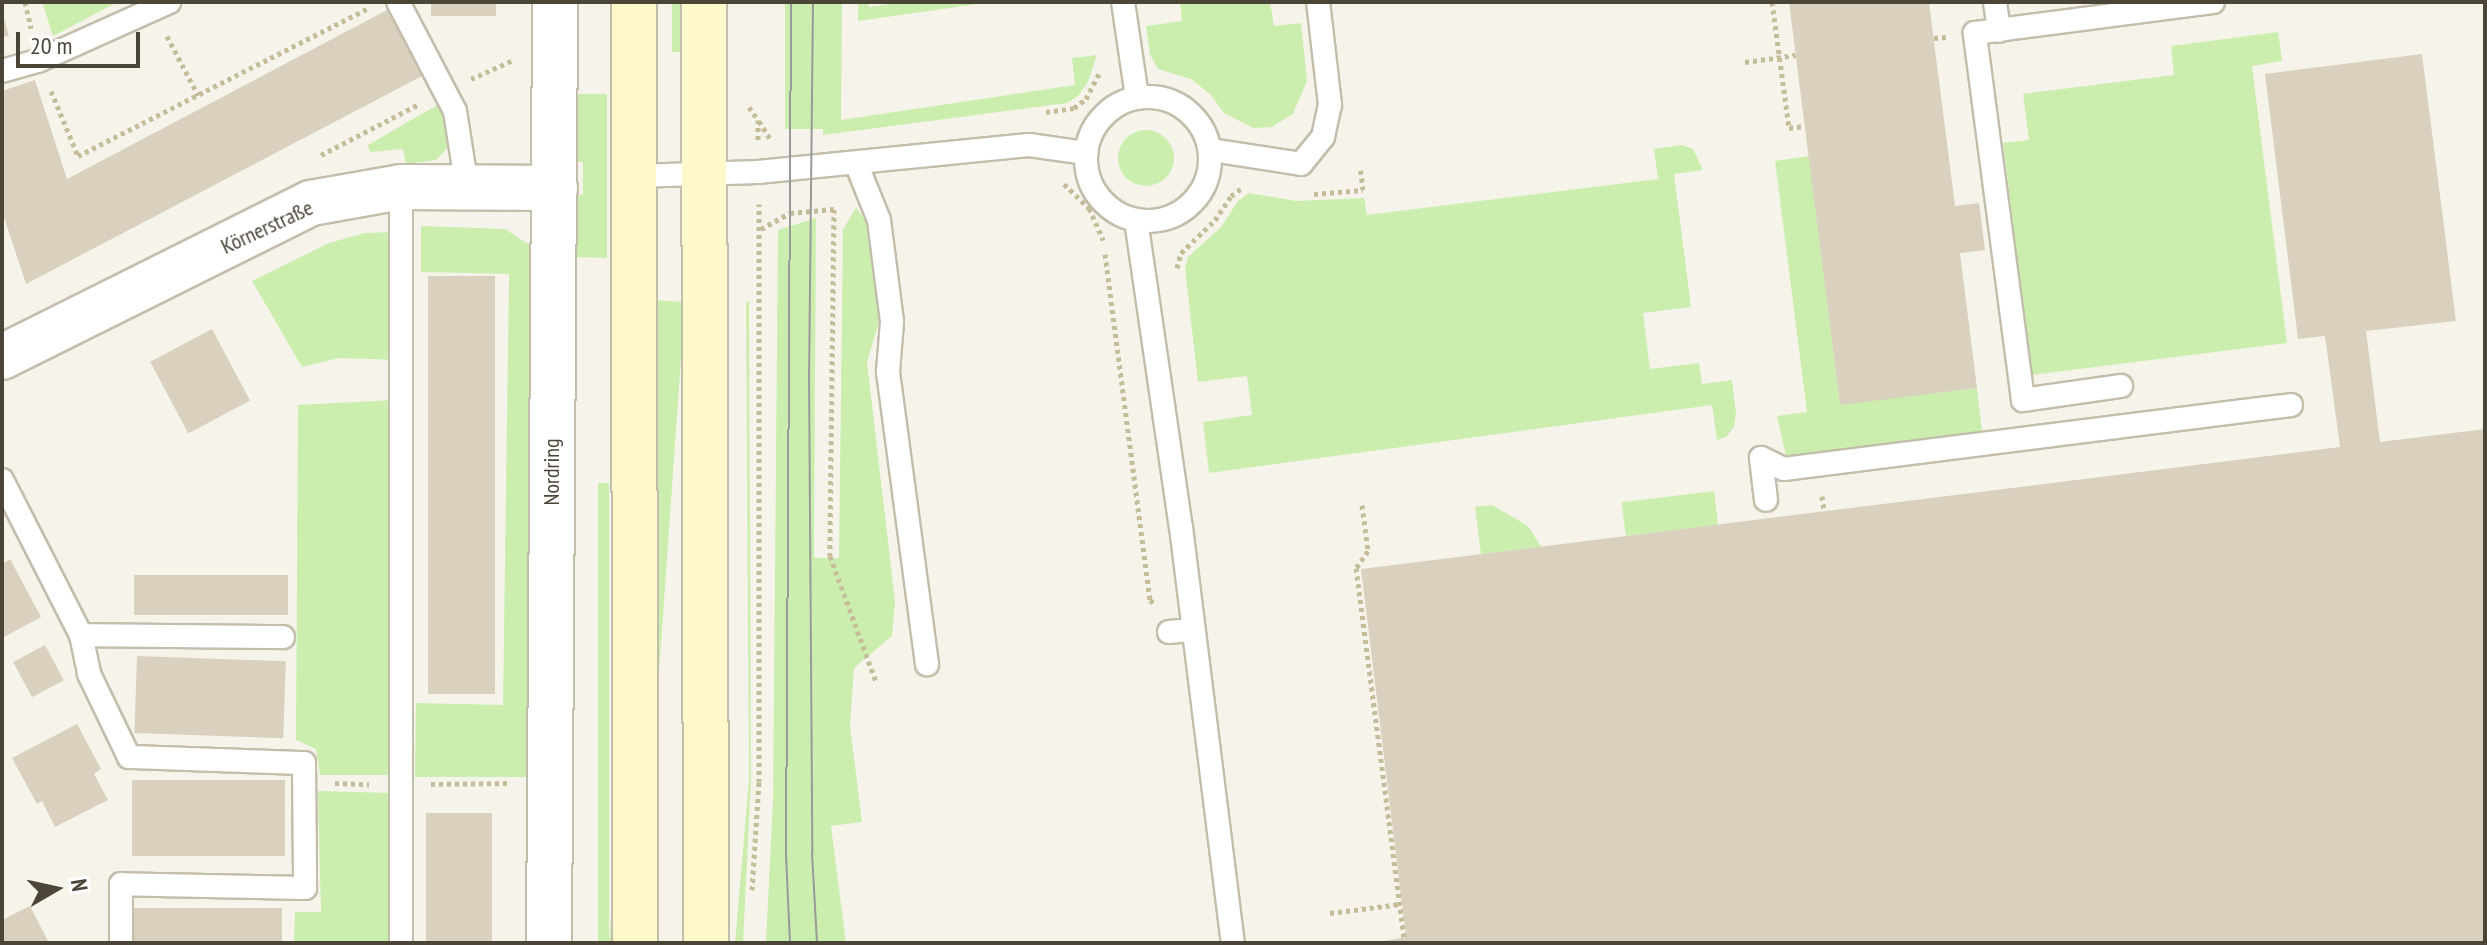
<!DOCTYPE html>
<meta charset="utf-8">
<style>
body{margin:0}
#map{position:relative;width:2487px;height:945px;overflow:hidden;background:#f6f4ea;font-family:"PT Sans Narrow",sans-serif}
div>[style]{position:absolute}
[style*='--x']{left:calc(var(--x)*1px);top:calc(var(--y)*1px);width:calc(var(--w)*1px);rotate:calc(var(--a)*1deg)}
.green>*{inset:0;background:#cbeeaf;transform-origin:0 0}
.round{border-radius:50%}
.building>*{inset:0;background:#d9d1be;transform-origin:0 0}
.path>*{height:5px;margin-top:-2.5px;transform-origin:0;background:repeating-linear-gradient(90deg,#c7bc9a 0 4px,transparent 0 8px)}
.roads{filter:drop-shadow(2px 0 #c3bdab) drop-shadow(-2px 0 #c3bdab) drop-shadow(0 2px #c3bdab) drop-shadow(0 -2px #c3bdab)}
.service>*{height:22px;margin:-11px;padding:0 11px;transform-origin:11px;border-radius:11px;background:#fff}
.service>.ring{margin:-11px;padding:0;box-sizing:content-box;background:none;border:22px solid #fff;border-radius:50%}
.minor>*{height:44px;margin:-22px;padding:0 22px;transform-origin:22px;border-radius:22px;background:#fff}
.secondary>*{height:44px;margin:-22px;padding:0 22px;transform-origin:22px;border-radius:22px;background:#fff8cb}
.tram>*{height:2px;margin:-1px;padding:0 1px;transform-origin:1px;border-radius:1px;background:#999}
span{translate:-50% -50%;white-space:nowrap;text-align:center;line-height:1.15;-webkit-text-stroke:6px #fff;paint-order:stroke}
.street-label{font-size:22px;color:#4b4537}
.frame{position:absolute;inset:0;border:4px solid #4b4537;pointer-events:none}
.north{position:absolute;left:16px;top:849px;width:80px;height:80px;-webkit-text-stroke:6px #fff;paint-order:stroke;rotate:81deg;font-size:22px;font-weight:700;line-height:32px;text-align:center;color:#4b4537}
.north::after{content:'';display:block;margin:auto;width:28px;height:36px;background:#4b4537;clip-path:polygon(50% 0,100% 100%,50% 72%,0 100%)}
.scale{position:absolute;left:16px;top:32px;width:124px;height:36px;box-sizing:border-box;border:4px solid #4b4537;border-top:0;padding-left:10px;font-size:24px;line-height:28px;white-space:nowrap;color:#4b4537;-webkit-text-stroke:6px #fff;paint-order:stroke}
</style>
<div id="map">
<div class="green">
<div style="clip-path:polygon(42px 2px,118px 2px,53px 36px)"></div>
<div style="left:672px;top:2px;width:11px;height:50px"></div>
<div style="clip-path:polygon(785px 2px,842px 2px,841px 120px,1075px 85px,1072px 58px,1097px 55px,1088px 82px,1078px 96px,1067px 103px,823px 135px,823px 129px,785px 129px)"></div>
<div style="clip-path:polygon(858px 2px,868px 2px,869px 7px,904px 2px,993px 2px,858px 21px)"></div>
<div style="clip-path:polygon(1180px 2px,1270px 2px,1274px 26px,1301px 23px,1307px 81px,1293px 114px,1272px 127px,1253px 128px,1224px 113px,1211px 95px,1191px 79px,1158px 69px,1150px 54px,1146px 26px,1182px 21px)"></div>
<div style="clip-path:polygon(2278px 32px,2282px 61px,2252px 66px,2287px 343px,2032px 375px,2003px 143px,2029px 140px,2023px 94px,2174px 75px,2171px 46px)"></div>
<div style="clip-path:polygon(572px 94px,607px 94px,607px 258px,572px 257px,572px 195px,583px 195px,583px 162px,572px 161px)"></div>
<div style="clip-path:polygon(439px 104px,451px 126px,447px 148px,436px 160px,406px 164px,403px 149px,370px 152px,368px 145px)"></div>
<div class="round" style="left:1118px;top:130px;width:56px;height:56px"></div>
<div style="clip-path:polygon(1682px 145px,1693px 149px,1703px 170px,1674px 174px,1691px 307px,1643px 313px,1650px 369px,1699px 363px,1702px 384px,1732px 380px,1736px 414px,1734px 427px,1726px 437px,1717px 440px,1712px 405px,1209px 473px,1203px 422px,1252px 415px,1247px 376px,1198px 382px,1185px 268px,1188px 257px,1221px 227px,1238px 201px,1249px 193px,1296px 201px,1364px 198px,1367px 215px,1658px 179px,1654px 149px)"></div>
<div style="clip-path:polygon(1809px 156px,1840px 404px,1977px 388px,1982px 431px,1786px 456px,1777px 416px,1807px 412px,1775px 161px)"></div>
<div style="clip-path:polygon(856px 207px,866px 222px,880px 318px,867px 362px,895px 601px,892px 636px,854px 668px,850px 726px,862px 822px,831px 826px,846px 943px,766px 943px,773px 800px,778px 230px,816px 218px,814px 558px,839px 558px,843px 230px)"></div>
<div style="clip-path:polygon(421px 226px,505px 229px,533px 247px,538px 777px,415px 777px,416px 703px,503px 705px,509px 274px,421px 272px)"></div>
<div style="clip-path:polygon(394px 232px,396px 360px,339px 358px,302px 367px,252px 281px,329px 243px,365px 233px)"></div>
<div style="left:654px;top:300px;width:31px;height:643px;rotate:4deg"></div>
<div style="clip-path:polygon(746px 302px,749px 302px,751px 780px,743px 943px,735px 943px,749px 780px)"></div>
<div style="clip-path:polygon(393px 400px,393px 775px,320px 775px,316px 749px,296px 740px,298px 405px)"></div>
<div style="left:598px;top:483px;width:11px;height:460px"></div>
<div style="left:1714px;top:491px;width:34px;height:93px;rotate:83deg"></div>
<div style="clip-path:polygon(1492px 505px,1528px 526px,1541px 547px,1481px 554px,1475px 507px)"></div>
<div style="clip-path:polygon(318px 791px,393px 793px,390px 943px,294px 943px,295px 912px,321px 912px)"></div>
</div>
<div class="building">
<div style="left:431px;top:2px;width:65px;height:14px"></div>
<div style="clip-path:polygon(1789px 2px,1929px 2px,1955px 206px,1979px 203px,1985px 250px,1960px 253px,1977px 388px,1840px 405px)"></div>
<div style="clip-path:polygon(387px 10px,422px 76px,26px 284px,2px 211px,2px 91px,35px 80px,67px 179px)"></div>
<div style="clip-path:polygon(2px 11px,9px 36px,2px 37px)"></div>
<div style="clip-path:polygon(2422px 54px,2456px 321px,2366px 331px,2380px 442px,2485px 429px,2485px 943px,1374px 943px,1406px 937px,1361px 569px,2340px 447px,2325px 336px,2298px 339px,2265px 74px)"></div>
<div style="left:428px;top:276px;width:67px;height:418px"></div>
<div style="left:212px;top:329px;width:81px;height:70px;rotate:62deg"></div>
<div style="clip-path:polygon(10px 559px,41px 617px,4px 637px,2px 564px)"></div>
<div style="left:134px;top:575px;width:154px;height:40px"></div>
<div style="left:45px;top:645px;width:40px;height:36px;rotate:62deg"></div>
<div style="left:137px;top:656px;width:149px;height:77px;rotate:2deg"></div>
<div style="clip-path:polygon(77px 724px,101px 769px,94px 774px,108px 800px,55px 827px,42px 801px,37px 804px,12px 758px)"></div>
<div style="left:132px;top:780px;width:153px;height:76px"></div>
<div style="left:426px;top:813px;width:66px;height:130px"></div>
<div style="clip-path:polygon(30px 906px,48px 941px,2px 943px,2px 920px)"></div>
<div style="left:133px;top:908px;width:149px;height:35px"></div>
</div>
<div class="path">
<div style="--x:25;--y:2;--w:27;--a:77"></div>
<div style="--x:1772;--y:2;--w:127;--a:82.3"></div>
<div style="--x:1789;--y:128;--w:16;--a:-7"></div>
<div style="--x:167;--y:36;--w:67;--a:62.3"></div>
<div style="--x:1934;--y:38;--w:12;--a:-5"></div>
<div style="--x:1745;--y:62;--w:51;--a:-7.8"></div>
<div style="--x:471;--y:79;--w:46;--a:-24.3"></div>
<div style="--x:51;--y:91;--w:70;--a:67.4"></div>
<div style="--x:78;--y:156;--w:324;--a:-27"></div>
<div style="--x:749;--y:107;--w:16;--a:55"></div>
<div style="--x:758;--y:120;--w:22;--a:90"></div>
<div style="--x:1046;--y:112;--w:28;--a:-8"></div>
<div style="--x:1074;--y:108;--w:15;--a:-37"></div>
<div style="--x:1086;--y:99;--w:30;--a:-63"></div>
<div style="--x:759;--y:121;--w:22;--a:58"></div>
<div style="--x:321;--y:155;--w:110;--a:-27.5"></div>
<div style="--x:1064;--y:184;--w:35;--a:44"></div>
<div style="--x:1089;--y:208;--w:35;--a:66"></div>
<div style="--x:1314;--y:194;--w:49;--a:-4.7"></div>
<div style="--x:1363;--y:190;--w:23;--a:-97"></div>
<div style="--x:761;--y:229;--w:33;--a:-29"></div>
<div style="--x:790;--y:213;--w:44;--a:-5.2"></div>
<div style="--x:834;--y:209;--w:347;--a:90.7"></div>
<div style="--x:830;--y:556;--w:134;--a:69.9"></div>
<div style="--x:1105;--y:254;--w:349;--a:82.6"></div>
<div style="--x:1150;--y:600;--w:5;--a:37"></div>
<div style="--x:1177;--y:268;--w:16;--a:-75"></div>
<div style="--x:1181;--y:253;--w:47;--a:-44.1"></div>
<div style="--x:1215;--y:220;--w:29;--a:-56"></div>
<div style="--x:1231;--y:196;--w:14;--a:-36"></div>
<div style="--x:1822;--y:496;--w:15;--a:82"></div>
<div style="--x:1362;--y:505;--w:46;--a:82.6"></div>
<div style="--x:1368;--y:551;--w:21;--a:125"></div>
<div style="--x:1356;--y:568;--w:378;--a:82.6"></div>
<div style="--x:335;--y:783;--w:34;--a:2"></div>
<div style="--x:431;--y:784;--w:78;--a:-0.7"></div>
<div style="--x:752;--y:890;--w:108;--a:-86.3"></div>
<div style="--x:759;--y:782;--w:578;--a:-90"></div>
<div style="--x:1330;--y:913;--w:71;--a:-7.3"></div>
</div>
<div class="roads">
<div class="service">
<div style="--x:398;--y:2;--w:123;--a:62.4"></div>
<div style="--x:455;--y:111;--w:78;--a:81.1"></div>
<div style="--x:1123;--y:2;--w:96;--a:81.6"></div>
<div style="--x:1995;--y:2;--w:29;--a:82"></div>
<div style="--x:2;--y:71;--w:37;--a:-16"></div>
<div style="--x:38;--y:61;--w:144;--a:-24.2"></div>
<div class="ring" style="left:1086px;top:97px;width:102px;height:102px"></div>
<div style="--x:1211;--y:150;--w:91;--a:8.8"></div>
<div style="--x:1301;--y:164;--w:35;--a:-51"></div>
<div style="--x:1323;--y:137;--w:33;--a:-78"></div>
<div style="--x:1330;--y:105;--w:104;--a:-96.6"></div>
<div style="--x:856;--y:163;--w:61;--a:68"></div>
<div style="--x:879;--y:220;--w:103;--a:82.7"></div>
<div style="--x:892;--y:322;--w:50;--a:94.6"></div>
<div style="--x:888;--y:372;--w:295;--a:82.4"></div>
<div style="--x:635;--y:176;--w:123;--a:-1.9"></div>
<div style="--x:758;--y:172;--w:272;--a:-5.7"></div>
<div style="--x:1029;--y:145;--w:58;--a:8"></div>
<div style="--x:1136;--y:220;--w:310;--a:81.7"></div>
<div style="--x:1181;--y:527;--w:419;--a:82.9"></div>
<div style="--x:2121;--y:386;--w:99;--a:171.9"></div>
<div style="--x:2023;--y:400;--w:370;--a:-97.5"></div>
<div style="--x:1975;--y:33;--w:240;--a:-7.4"></div>
<div style="--x:1761;--y:458;--w:25;--a:26"></div>
<div style="--x:1784;--y:469;--w:511;--a:-7.19"></div>
<div style="--x:1761;--y:458;--w:42;--a:83.2"></div>
<div style="--x:2;--y:480;--w:174;--a:63"></div>
<div style="--x:81;--y:635;--w:40;--a:78"></div>
<div style="--x:89;--y:674;--w:92;--a:64.3"></div>
<div style="--x:129;--y:757;--w:175;--a:2"></div>
<div style="--x:304;--y:763;--w:125;--a:89.5"></div>
<div style="--x:305;--y:888;--w:184;--a:-178.8"></div>
<div style="--x:121;--y:884;--w:59;--a:90"></div>
<div style="--x:1169;--y:632;--w:24;--a:-5"></div>
<div style="--x:81;--y:635;--w:202;--a:0.6"></div>
<div style="--x:401;--y:943;--w:756;--a:-90"></div>
</div>
<div class="minor">
<div style="--x:2;--y:357;--w:345;--a:-26.5"></div>
<div style="--x:311;--y:203;--w:91;--a:-10.1"></div>
<div style="--x:401;--y:187;--w:154;--a:0.4"></div>
<div style="--x:549;--y:943;--w:941;--a:-89.63"></div>
</div>
<div class="secondary">
<div style="--x:634;--y:2;--w:941;--a:89.94"></div>
<div style="--x:704;--y:2;--w:941;--a:89.88"></div>
</div>
</div>
<div class="tram">
<div style="--x:813;--y:2;--w:369;--a:90.6"></div>
<div style="--x:809;--y:371;--w:482;--a:89.6"></div>
<div style="--x:812;--y:853;--w:90;--a:86.8"></div>
<div style="--x:790;--y:943;--w:89;--a:-92.6"></div>
<div style="--x:786;--y:854;--w:852;--a:-89.66"></div>
</div>
<div class="street-label">
<span style="left:267px;top:227px;rotate:-25deg">Körnerstraße</span>
<span style="left:552px;top:472px;rotate:-90deg">Nordring</span>
</div>
<div class="frame"></div>
<div class="north">N</div>
<div class="scale">20 m</div>
</div>
